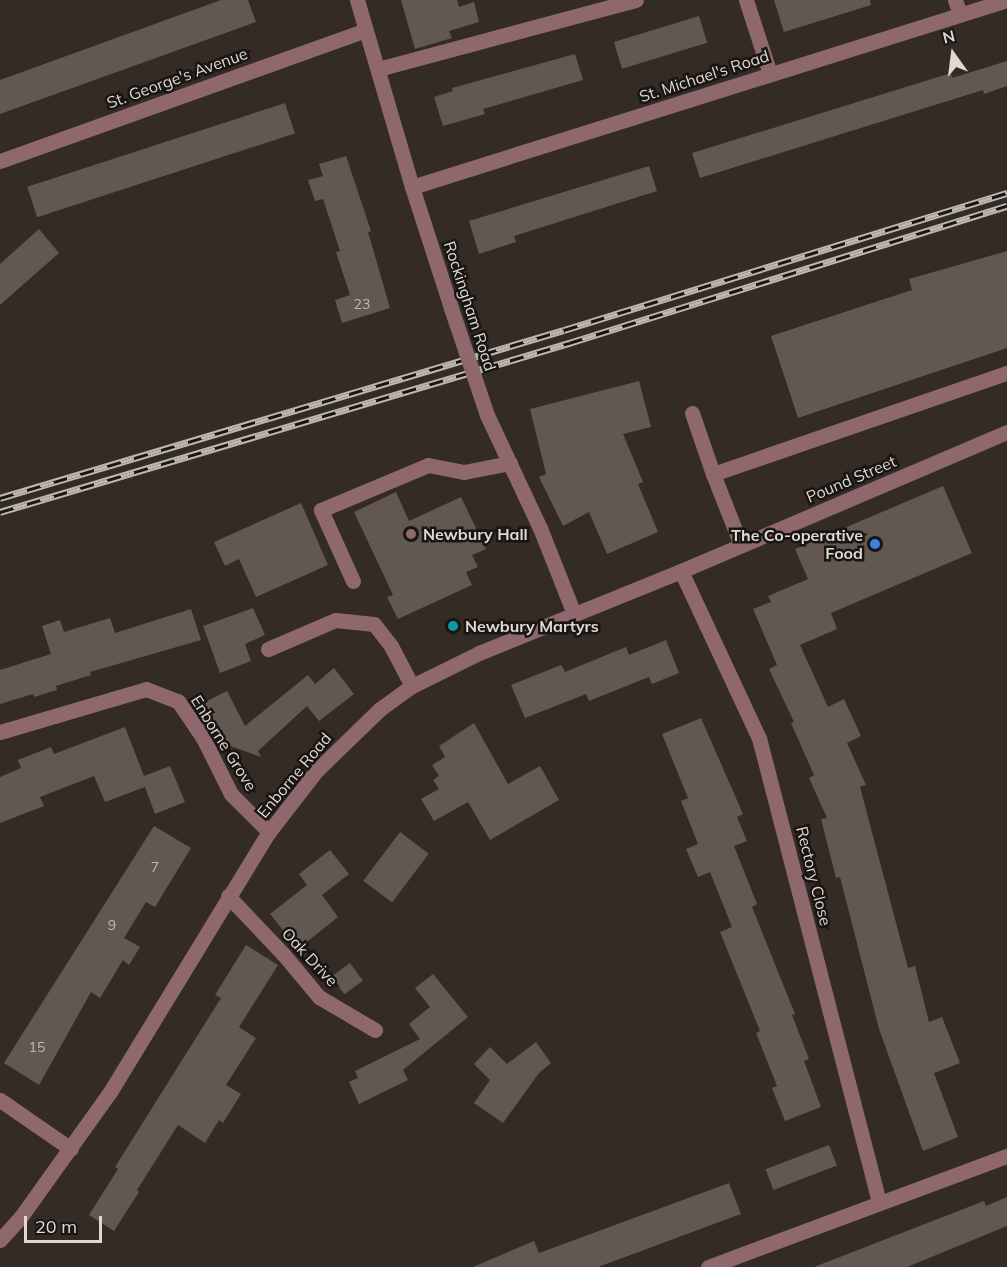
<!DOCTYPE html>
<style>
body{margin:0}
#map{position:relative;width:1007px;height:1267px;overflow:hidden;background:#342b25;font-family:Mulish,sans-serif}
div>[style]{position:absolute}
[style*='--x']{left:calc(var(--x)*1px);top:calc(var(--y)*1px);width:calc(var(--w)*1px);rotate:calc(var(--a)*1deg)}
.building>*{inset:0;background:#625851;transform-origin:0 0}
.minor>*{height:15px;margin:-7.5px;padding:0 7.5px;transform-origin:7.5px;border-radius:7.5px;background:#8e686d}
.rail>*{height:7px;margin-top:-3.5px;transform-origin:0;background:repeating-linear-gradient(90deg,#191512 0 14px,#bdb7b2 0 28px);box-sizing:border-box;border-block:2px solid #bdb7b2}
.minor-bridge>*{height:15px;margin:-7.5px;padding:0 7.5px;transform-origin:7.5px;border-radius:7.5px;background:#8e686d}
.dots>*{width:16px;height:16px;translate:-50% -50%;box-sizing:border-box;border:3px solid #191512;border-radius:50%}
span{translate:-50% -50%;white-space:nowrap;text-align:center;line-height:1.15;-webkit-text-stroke:5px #191512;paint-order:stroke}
.number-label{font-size:14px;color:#bfb9b3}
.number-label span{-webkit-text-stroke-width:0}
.street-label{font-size:16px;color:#ded9d4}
.poi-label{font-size:16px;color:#ded9d4;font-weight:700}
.left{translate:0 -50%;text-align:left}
.right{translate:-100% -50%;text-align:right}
.north{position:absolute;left:923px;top:24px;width:60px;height:60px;-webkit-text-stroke:4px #191512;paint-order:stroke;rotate:346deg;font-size:16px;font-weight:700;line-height:24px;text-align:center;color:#ded9d4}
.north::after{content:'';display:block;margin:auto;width:21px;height:27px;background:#ded9d4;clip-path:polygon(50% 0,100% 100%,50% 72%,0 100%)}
.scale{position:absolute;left:24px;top:1216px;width:78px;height:27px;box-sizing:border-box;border:3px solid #ded9d4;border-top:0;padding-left:8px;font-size:18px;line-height:21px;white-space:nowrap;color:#ded9d4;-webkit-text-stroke:4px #191512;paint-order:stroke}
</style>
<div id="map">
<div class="building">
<div style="clip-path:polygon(221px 0,248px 0,256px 22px,0 114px,0 80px)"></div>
<div style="clip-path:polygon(401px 0,457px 0,459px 7px,474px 2px,479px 22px,449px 31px,452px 38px,415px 49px)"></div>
<div style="clip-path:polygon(774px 0,870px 0,871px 5px,784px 32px)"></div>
<div style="left:699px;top:16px;width:28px;height:89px;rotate:73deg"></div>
<div style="clip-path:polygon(575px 54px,583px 80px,483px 109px,485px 114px,443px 126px,434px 97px,453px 91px,452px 88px)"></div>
<div style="clip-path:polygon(1007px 61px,1007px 86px,984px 94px,983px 90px,700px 178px,692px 153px,951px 73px,952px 78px)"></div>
<div style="left:285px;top:103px;width:32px;height:271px;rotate:72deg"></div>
<div style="clip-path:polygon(346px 156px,371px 231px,368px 232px,390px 308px,342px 323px,335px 300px,350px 295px,336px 252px,340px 251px,323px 199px,315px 201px,308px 180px,323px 176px,319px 164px)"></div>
<div style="clip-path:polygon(649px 166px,657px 191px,514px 236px,516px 242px,479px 254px,469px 221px)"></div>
<div style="clip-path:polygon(39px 229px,59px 253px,0 305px,0 264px)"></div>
<div style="clip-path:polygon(1007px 251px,1007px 348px,798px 418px,771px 336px,912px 290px,909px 279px)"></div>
<div style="clip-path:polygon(639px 381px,651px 427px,623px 434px,643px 482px,638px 484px,658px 532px,607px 554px,589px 512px,563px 526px,539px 477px,546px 474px,530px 409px)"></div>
<div style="clip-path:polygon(943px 486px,972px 553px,831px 613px,837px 629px,800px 645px,828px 707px,844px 699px,861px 736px,847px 743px,866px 785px,860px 787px,908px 968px,915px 966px,929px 1022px,942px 1017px,960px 1063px,934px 1073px,958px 1137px,923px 1151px,879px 1029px,840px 877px,836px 878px,821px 819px,827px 818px,809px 778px,814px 775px,791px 723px,794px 722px,769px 669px,777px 665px,753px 609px,771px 602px,768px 596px,808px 579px,795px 549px)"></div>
<div style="clip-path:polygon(396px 492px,409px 521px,461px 497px,486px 549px,472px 555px,478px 567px,466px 572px,472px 585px,398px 619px,387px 597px,393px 595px,354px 512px)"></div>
<div style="clip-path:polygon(301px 503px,328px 565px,256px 597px,239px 559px,225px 566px,214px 542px)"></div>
<div style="clip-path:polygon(253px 608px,265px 635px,245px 644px,251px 661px,220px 673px,203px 626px)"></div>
<div style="clip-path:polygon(191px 609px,201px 640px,90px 672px,91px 675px,56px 686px,57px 690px,34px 697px,33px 694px,0 704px,0 670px,51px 654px,42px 626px,60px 620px,64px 632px,110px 618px,115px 633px)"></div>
<div style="clip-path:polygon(666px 640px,679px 673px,652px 684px,649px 677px,589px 701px,586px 694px,525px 718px,511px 685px,561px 665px,565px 672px,626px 647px,629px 655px)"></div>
<div style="clip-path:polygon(334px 668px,354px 694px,319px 721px,307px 706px,258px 751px,261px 757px,225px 744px,201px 704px,227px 691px,245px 726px,308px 675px,315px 684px)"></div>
<div style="clip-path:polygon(701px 718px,743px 814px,737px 817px,747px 841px,734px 846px,757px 904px,752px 907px,795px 1014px,792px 1015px,809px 1059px,804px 1061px,821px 1107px,785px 1121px,772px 1088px,777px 1086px,756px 1033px,760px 1031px,720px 932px,732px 927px,710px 872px,698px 877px,686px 849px,698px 844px,681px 801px,688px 798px,662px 734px)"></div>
<div style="clip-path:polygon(474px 723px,508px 784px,540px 766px,559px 800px,490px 840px,468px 802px,434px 821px,421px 799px,439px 789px,433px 780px,439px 776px,432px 765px,445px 757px,439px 746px)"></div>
<div style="clip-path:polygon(125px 727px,144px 776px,170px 766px,185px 802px,155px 814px,145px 787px,105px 802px,94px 776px,40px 797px,44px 806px,0 823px,0 777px,21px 768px,18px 760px,51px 747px,54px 754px)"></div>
<div style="clip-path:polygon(154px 826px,191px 848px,155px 907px,146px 902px,124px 938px,140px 947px,129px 965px,123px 960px,100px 998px,91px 992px,39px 1085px,4px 1063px)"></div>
<div style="left:400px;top:832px;width:36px;height:61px;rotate:37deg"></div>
<div style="clip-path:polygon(330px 850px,349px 874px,322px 895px,338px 917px,298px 949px,270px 914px,307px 885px,299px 874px)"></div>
<div style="clip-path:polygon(246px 945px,278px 965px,239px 1027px,256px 1038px,226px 1085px,241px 1094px,223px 1123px,219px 1120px,205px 1143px,178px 1125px,137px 1190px,139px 1192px,114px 1231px,89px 1215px,118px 1169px,115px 1167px,221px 998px,215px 995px)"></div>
<div style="left:350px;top:963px;width:22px;height:23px;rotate:54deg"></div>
<div style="clip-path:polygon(433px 974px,468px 1017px,403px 1070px,408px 1080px,359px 1104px,349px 1082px,358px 1078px,355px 1071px,420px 1039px,409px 1024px,430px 1007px,415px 988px)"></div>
<div style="clip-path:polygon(536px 1042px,551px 1063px,539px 1073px,503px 1123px,474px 1103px,490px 1080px,474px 1064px,490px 1047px,507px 1064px)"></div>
<div style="left:829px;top:1145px;width:22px;height:68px;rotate:69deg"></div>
<div style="clip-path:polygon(729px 1183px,741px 1214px,598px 1267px,473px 1267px,534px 1241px,539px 1253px)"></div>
<div style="clip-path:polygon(1007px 1197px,1007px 1226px,907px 1267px,814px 1267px,984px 1201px,986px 1206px)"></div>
</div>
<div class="minor">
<div style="--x:357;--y:0;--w:195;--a:73.6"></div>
<div style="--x:412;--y:187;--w:127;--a:72.1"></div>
<div style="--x:746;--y:0;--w:78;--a:72"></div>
<div style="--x:955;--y:0;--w:15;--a:70"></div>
<div style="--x:378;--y:69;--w:267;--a:-15"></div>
<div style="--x:0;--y:161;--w:388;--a:-19.7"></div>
<div style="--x:412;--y:187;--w:624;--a:-17.45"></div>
<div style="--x:692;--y:413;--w:65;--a:71"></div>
<div style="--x:487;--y:415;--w:125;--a:64.9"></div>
<div style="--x:540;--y:528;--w:92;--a:68.4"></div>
<div style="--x:741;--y:545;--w:76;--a:-111.5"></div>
<div style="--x:713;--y:474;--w:311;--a:-19"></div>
<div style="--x:681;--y:571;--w:184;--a:65"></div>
<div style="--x:759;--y:738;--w:480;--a:75.5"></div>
<div style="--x:353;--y:581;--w:78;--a:-114.3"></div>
<div style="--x:321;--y:510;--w:116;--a:-22.8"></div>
<div style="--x:428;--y:465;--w:37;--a:11"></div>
<div style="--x:464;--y:472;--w:47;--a:-11.1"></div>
<div style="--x:268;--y:649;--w:73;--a:-23.4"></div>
<div style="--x:335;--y:620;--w:39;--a:6"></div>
<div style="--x:374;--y:624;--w:28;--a:52"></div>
<div style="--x:391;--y:646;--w:45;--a:62.3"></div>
<div style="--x:0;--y:732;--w:152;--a:-16.4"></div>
<div style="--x:146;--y:689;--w:34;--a:21"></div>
<div style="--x:178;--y:701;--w:45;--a:56"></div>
<div style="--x:203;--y:738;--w:63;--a:63.4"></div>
<div style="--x:231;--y:794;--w:54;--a:45"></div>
<div style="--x:228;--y:896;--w:81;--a:46.5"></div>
<div style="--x:284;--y:955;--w:55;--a:50.2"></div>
<div style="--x:319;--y:997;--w:65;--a:30.5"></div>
<div style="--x:0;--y:1100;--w:86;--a:34.6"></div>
<div style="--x:0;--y:1240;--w:30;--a:-48"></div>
<div style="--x:20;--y:1218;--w:155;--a:-54.5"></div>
<div style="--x:110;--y:1092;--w:305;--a:-58.6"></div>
<div style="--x:269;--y:832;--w:78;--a:-52.3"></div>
<div style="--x:317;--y:770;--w:88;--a:-44.1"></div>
<div style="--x:380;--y:709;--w:39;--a:-36"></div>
<div style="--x:412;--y:686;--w:75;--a:-26.2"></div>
<div style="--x:479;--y:653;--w:218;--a:-22.1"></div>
<div style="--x:681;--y:571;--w:354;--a:-23.1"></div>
<div style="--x:708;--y:1267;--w:319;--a:-20.4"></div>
</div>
<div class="rail">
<div style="--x:0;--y:498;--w:588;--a:-16.59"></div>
<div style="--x:564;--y:330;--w:464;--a:-17.2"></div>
<div style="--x:0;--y:512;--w:594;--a:-16.54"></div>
<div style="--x:569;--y:343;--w:459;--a:-17.4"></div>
</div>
<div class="minor-bridge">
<div style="--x:451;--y:308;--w:113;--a:71.4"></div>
</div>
<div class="dots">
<div style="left:411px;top:534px;background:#8d6e63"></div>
<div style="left:875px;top:544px;background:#3f7fe0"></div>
<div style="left:453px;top:626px;background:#0f9aa8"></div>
</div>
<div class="number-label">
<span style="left:362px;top:304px">23</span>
<span style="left:155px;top:867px">7</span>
<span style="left:112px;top:925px">9</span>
<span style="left:37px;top:1047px">15</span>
</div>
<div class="street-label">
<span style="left:704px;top:76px;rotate:-18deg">St. Michael's Road</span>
<span style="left:177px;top:78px;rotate:-20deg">St. George's Avenue</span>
<span style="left:470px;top:306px;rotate:72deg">Rockingham Road</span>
<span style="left:851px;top:479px;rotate:-23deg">Pound Street</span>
<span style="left:224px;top:743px;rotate:58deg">Enborne Grove</span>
<span style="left:294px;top:775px;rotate:-50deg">Enborne Road</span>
<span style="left:814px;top:876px;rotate:76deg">Rectory Close</span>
<span style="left:310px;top:957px;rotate:47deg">Oak Drive</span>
</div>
<div class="poi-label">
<span class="left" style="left:423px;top:534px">Newbury Hall</span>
<span class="right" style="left:863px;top:544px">The Co-operative<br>Food</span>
<span class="left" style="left:465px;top:626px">Newbury Martyrs</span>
</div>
<div class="north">N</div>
<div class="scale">20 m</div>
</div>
